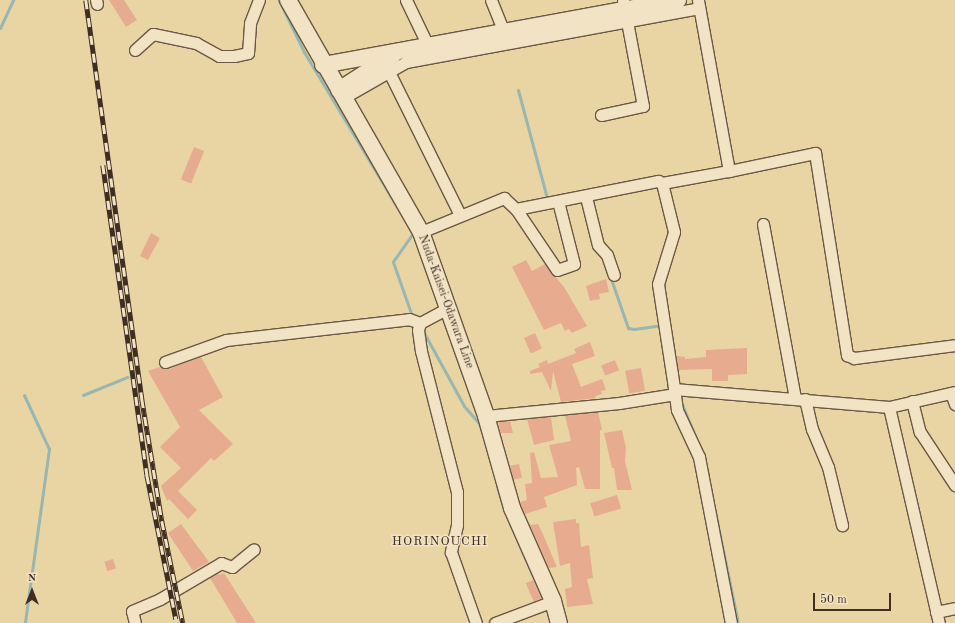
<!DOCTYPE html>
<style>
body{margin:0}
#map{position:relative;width:955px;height:623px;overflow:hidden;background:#e9d4a4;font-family:"Old Standard TT",serif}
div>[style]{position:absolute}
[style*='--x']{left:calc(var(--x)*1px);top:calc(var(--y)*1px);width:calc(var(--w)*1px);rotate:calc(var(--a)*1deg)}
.stream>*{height:3px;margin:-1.5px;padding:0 1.5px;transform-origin:1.5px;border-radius:1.5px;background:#9ab6b0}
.building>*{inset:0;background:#e7ac8f;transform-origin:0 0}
.roads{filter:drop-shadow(1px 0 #6a5843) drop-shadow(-1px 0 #6a5843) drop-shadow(0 1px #6a5843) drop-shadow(0 -1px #6a5843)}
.street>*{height:11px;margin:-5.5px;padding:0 5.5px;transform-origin:5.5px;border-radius:5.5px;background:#f1e3c4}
.secondary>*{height:16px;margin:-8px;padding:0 8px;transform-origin:8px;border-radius:8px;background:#f1e3c4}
.rail>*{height:4.5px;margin-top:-2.25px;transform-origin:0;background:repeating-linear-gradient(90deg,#f1e3c4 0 9px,#402e23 0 18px);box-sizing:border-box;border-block:1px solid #402e23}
span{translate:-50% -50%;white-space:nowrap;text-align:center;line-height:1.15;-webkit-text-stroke:3px #f1e3c4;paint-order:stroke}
.street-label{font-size:12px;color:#402e23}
.neighbourhood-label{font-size:13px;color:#402e23;letter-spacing:1px}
.north{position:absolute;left:12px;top:571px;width:40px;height:40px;-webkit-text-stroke:3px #f1e3c4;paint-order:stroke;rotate:0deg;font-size:11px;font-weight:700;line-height:16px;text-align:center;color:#402e23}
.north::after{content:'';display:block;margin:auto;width:14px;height:18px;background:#402e23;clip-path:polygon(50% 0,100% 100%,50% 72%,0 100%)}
.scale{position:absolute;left:813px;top:593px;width:78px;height:18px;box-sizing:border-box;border:2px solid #402e23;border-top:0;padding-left:5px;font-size:12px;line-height:14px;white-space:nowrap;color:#402e23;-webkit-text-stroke:3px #f1e3c4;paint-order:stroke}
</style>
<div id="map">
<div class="stream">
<div style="--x:279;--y:0;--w:58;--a:64.3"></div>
<div style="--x:304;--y:52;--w:192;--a:59"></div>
<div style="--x:0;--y:28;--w:31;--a:-65"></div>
<div style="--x:518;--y:90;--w:112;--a:75"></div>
<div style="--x:411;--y:230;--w:4;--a:56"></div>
<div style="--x:413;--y:233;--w:35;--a:125"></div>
<div style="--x:393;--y:262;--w:57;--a:70.6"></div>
<div style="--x:610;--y:276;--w:55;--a:70.9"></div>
<div style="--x:628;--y:328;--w:6;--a:9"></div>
<div style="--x:634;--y:329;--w:27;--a:-8"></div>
<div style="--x:423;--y:331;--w:85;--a:61.3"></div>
<div style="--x:464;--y:406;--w:23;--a:49"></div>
<div style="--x:479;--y:423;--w:18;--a:71"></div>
<div style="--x:24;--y:395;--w:60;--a:65.2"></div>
<div style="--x:49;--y:449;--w:176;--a:97.9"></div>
<div style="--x:83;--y:395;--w:48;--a:-22.2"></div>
<div style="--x:682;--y:404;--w:51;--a:68"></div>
<div style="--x:497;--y:486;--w:24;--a:73"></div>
<div style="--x:714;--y:507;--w:118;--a:78.3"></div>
<div style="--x:506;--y:514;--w:95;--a:66.4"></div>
</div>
<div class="building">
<div style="clip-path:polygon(109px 0,124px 0,137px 20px,126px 27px)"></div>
<div style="left:194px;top:147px;width:11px;height:35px;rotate:22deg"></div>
<div style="clip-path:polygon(151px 233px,160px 238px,148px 260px,140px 256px)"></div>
<div style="clip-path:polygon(526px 260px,532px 271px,545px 264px,564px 287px,587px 326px,572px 333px,569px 329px,565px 331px,561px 323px,544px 330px,512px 267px)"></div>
<div style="clip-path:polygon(606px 279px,609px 292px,599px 294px,600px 299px,590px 301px,586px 286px)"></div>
<div style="left:535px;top:333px;width:17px;height:12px;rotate:66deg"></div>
<div style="clip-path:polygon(590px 342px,595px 356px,572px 364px,581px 387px,602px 379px,606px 390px,601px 391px,602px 394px,595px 396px,596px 398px,561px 402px,553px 371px,551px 391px,542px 372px,530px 374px,530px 371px,540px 367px,538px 364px,547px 360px,548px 364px,576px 353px,574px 349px)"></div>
<div style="clip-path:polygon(747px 348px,747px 374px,728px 375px,728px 381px,712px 381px,712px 369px,678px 370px,677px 356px,685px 357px,685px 359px,706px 357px,706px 350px)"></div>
<div style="clip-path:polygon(201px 357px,223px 397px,199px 410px,233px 444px,214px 461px,211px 458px,178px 491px,197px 510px,188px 519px,169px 499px,167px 501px,161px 486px,181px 468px,160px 447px,180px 427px,148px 371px,160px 367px,169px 369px)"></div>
<div style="left:615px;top:360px;width:11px;height:15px;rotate:68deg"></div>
<div style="left:641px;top:368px;width:23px;height:16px;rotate:80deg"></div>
<div style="clip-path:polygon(598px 412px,602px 430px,600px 430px,600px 489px,585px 489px,579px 467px,576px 468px,577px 485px,544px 497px,547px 507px,525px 514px,520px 502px,527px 500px,525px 484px,532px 483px,530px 453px,534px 452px,541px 478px,558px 477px,549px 445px,571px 441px,565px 415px)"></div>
<div style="clip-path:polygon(551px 417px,554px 440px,534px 445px,527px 419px)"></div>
<div style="clip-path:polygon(510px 421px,513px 433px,501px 433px,498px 422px)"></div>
<div style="clip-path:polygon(622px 430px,626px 448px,625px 461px,632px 490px,617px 490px,614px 468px,612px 468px,604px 433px)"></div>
<div style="left:519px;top:464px;width:14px;height:9px;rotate:78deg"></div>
<div style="left:617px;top:495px;width:14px;height:28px;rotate:73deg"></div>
<div style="clip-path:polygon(576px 519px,576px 523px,579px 523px,581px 547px,589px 545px,593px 578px,587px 579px,593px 604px,567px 607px,565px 589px,572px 587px,570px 563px,560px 566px,553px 522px)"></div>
<div style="clip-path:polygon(181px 524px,209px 562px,193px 571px,168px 533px)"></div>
<div style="clip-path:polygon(538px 524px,542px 532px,557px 567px,549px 568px,530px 525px)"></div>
<div style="left:113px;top:559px;width:10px;height:9px;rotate:73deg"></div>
<div style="clip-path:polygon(218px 573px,219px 575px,224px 573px,256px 623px,237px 623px,210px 578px)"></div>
<div style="left:533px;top:580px;width:20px;height:8px;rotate:66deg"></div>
</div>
<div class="roads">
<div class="street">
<div style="--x:96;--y:0;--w:4;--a:76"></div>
<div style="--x:406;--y:0;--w:51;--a:64.4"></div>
<div style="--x:491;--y:0;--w:35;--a:68"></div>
<div style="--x:135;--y:50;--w:24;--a:-42"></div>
<div style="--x:153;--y:34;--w:44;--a:11.8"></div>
<div style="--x:196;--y:43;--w:26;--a:29"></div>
<div style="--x:219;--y:56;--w:15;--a:0"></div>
<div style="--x:234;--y:56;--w:14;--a:-12"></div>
<div style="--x:248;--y:53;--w:30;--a:-86"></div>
<div style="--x:250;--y:23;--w:25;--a:-69"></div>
<div style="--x:389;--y:72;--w:160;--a:63.6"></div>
<div style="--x:343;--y:98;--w:73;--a:-29.7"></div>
<div style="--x:406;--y:62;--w:298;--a:-10.4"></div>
<div style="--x:601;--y:115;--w:43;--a:-12.1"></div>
<div style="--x:643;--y:106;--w:108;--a:-100.7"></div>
<div style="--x:729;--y:171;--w:88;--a:-11.8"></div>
<div style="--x:815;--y:153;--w:205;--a:81"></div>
<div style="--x:847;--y:355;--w:8;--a:23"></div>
<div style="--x:854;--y:358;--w:102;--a:-7.3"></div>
<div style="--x:662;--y:183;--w:50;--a:76.2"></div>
<div style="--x:674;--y:232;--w:54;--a:107.1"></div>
<div style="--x:658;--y:284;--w:91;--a:81.2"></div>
<div style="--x:672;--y:374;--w:36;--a:82"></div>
<div style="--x:677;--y:410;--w:52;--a:64.9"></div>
<div style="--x:699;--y:457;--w:169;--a:79.1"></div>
<div style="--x:586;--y:197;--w:49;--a:76"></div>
<div style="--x:598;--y:245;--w:13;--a:48"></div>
<div style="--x:607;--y:255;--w:21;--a:71"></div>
<div style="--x:516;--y:209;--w:73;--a:56.1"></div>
<div style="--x:557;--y:270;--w:18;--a:-19"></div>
<div style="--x:574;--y:264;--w:65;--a:-104.3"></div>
<div style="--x:763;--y:224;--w:177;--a:79.6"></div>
<div style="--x:421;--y:232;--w:90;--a:-22.3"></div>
<div style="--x:504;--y:198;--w:16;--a:43"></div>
<div style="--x:516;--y:209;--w:145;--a:-11.2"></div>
<div style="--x:658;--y:181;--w:4;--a:27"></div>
<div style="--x:662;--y:183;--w:68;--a:-10.2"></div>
<div style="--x:729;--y:171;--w:174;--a:-100.3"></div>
<div style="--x:420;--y:323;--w:7;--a:106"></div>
<div style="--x:418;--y:330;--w:21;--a:82"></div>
<div style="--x:421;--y:351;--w:146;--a:75.7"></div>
<div style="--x:457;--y:492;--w:33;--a:90"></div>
<div style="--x:457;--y:525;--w:28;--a:103"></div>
<div style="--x:451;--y:552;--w:75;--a:70.6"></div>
<div style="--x:165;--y:362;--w:65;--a:-19.8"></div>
<div style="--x:226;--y:340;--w:184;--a:-6.5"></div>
<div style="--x:409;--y:319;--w:12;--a:20"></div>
<div style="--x:420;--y:323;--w:32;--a:-28"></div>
<div style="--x:674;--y:389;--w:216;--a:4.8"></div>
<div style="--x:889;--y:407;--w:222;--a:77"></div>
<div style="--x:951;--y:393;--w:12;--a:70"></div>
<div style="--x:805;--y:399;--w:31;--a:77"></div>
<div style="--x:812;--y:429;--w:41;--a:67.2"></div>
<div style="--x:828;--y:467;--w:60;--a:76.4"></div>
<div style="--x:912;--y:401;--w:32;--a:76"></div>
<div style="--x:920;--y:432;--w:64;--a:56.6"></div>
<div style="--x:889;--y:407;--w:68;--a:-12.8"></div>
<div style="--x:486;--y:416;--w:134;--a:-5.6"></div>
<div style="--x:619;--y:403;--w:57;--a:-9.1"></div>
<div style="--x:936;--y:612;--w:19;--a:-12"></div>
<div style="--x:135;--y:623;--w:12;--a:-104"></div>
<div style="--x:132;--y:611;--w:30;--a:-23"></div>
<div style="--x:160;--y:599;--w:71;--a:-30.5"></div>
<div style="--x:221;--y:563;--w:12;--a:20"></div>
<div style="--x:232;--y:567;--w:28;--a:-39"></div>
<div style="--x:495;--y:623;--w:62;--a:-20.8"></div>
</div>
<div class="secondary">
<div style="--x:288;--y:0;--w:267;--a:60.2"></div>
<div style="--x:421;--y:232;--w:195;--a:70.5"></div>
<div style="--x:486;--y:416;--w:96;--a:74.2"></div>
<div style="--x:512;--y:508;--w:102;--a:66.2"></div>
<div style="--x:553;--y:601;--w:23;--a:75"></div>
<div style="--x:323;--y:65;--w:361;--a:-10.4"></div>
<div style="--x:339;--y:90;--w:64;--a:-32.9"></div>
</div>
</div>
<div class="rail">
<div style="--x:86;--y:0;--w:403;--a:82"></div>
<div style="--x:142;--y:399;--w:124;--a:80.7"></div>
<div style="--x:162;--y:521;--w:104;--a:78.4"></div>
<div style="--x:103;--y:165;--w:313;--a:81.9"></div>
<div style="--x:147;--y:475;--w:147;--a:78.6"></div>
</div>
<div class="street-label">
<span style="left:445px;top:302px;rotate:70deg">Nuda-Kaisei-Odawara Line</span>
</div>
<div class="neighbourhood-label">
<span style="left:440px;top:542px">HORINOUCHI</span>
</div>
<div class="north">N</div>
<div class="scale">50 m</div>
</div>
